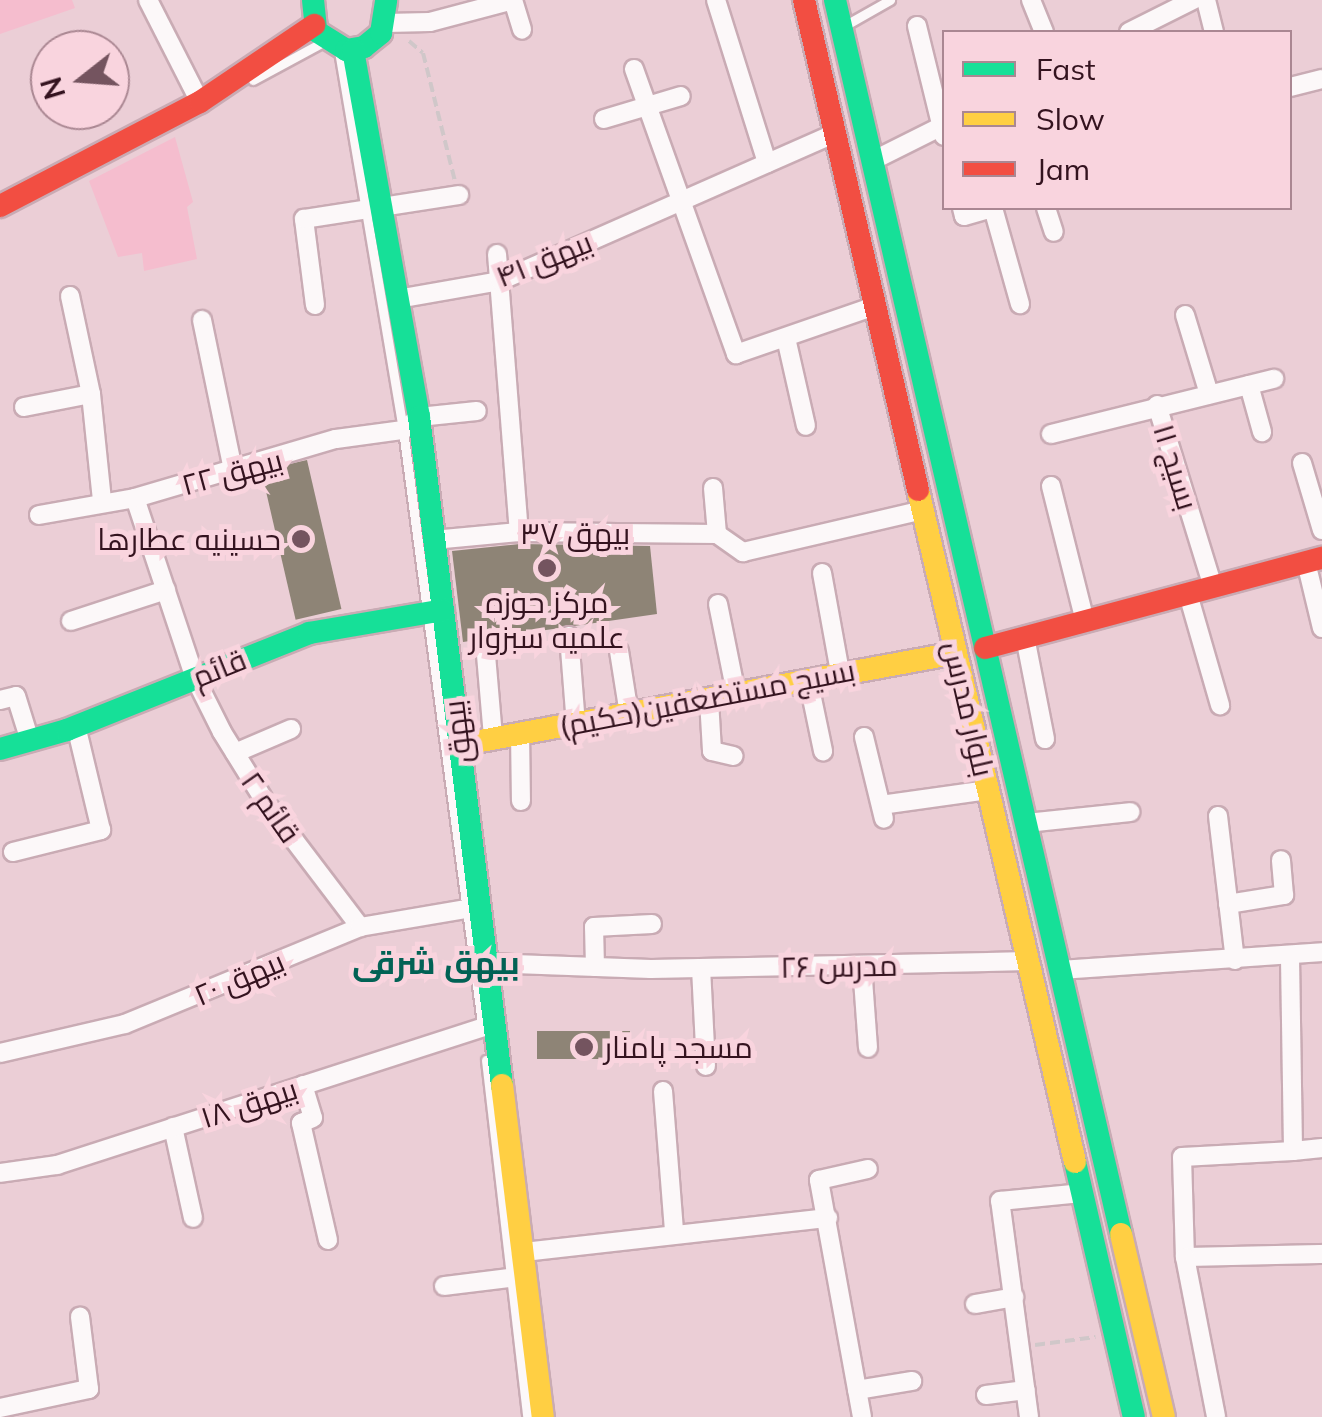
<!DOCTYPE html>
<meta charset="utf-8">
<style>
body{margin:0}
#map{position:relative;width:1322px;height:1417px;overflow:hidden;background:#ebced6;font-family:Mulish,Cairo,sans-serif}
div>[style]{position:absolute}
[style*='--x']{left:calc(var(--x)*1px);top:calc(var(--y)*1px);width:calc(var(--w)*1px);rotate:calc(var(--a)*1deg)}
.built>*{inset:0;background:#f5bdce}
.building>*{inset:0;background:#8e8476;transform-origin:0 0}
.path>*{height:4px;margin-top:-2px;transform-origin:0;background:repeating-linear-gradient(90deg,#d0c7c9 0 10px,transparent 0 15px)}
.roads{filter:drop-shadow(2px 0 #c9abb4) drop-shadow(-2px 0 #c9abb4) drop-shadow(0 2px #c9abb4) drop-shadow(0 -2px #c9abb4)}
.lane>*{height:9px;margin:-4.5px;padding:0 4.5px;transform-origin:4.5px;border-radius:4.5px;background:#fcf8f9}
.street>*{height:18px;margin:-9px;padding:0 9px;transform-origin:9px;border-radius:9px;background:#fcf8f9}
.fast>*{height:22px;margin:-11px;padding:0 11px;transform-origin:11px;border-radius:11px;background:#16e098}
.slow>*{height:22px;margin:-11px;padding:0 11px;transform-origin:11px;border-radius:11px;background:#ffcf43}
.jam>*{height:22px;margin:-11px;padding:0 11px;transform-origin:11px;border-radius:11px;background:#f24e42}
.dots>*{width:28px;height:28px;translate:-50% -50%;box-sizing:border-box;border:5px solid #f9d4de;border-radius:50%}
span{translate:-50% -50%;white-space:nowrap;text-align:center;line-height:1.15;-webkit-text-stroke:10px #f9d4de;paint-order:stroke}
.street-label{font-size:30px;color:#34131f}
.poi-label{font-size:30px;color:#34131f}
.right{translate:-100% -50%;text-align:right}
.left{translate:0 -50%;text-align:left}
.neighbourhood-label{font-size:32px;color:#026255;font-weight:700}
.legend{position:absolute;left:942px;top:30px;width:350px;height:180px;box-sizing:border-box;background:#f9d4de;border:2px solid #aa8792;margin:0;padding:12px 18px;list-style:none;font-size:30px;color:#34131f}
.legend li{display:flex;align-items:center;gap:20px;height:50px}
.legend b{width:50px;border:2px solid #aa8792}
.north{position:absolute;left:30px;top:30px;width:100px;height:100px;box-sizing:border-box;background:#f9d4de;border:2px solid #aa8792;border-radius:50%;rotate:253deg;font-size:28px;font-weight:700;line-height:40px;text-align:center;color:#34131f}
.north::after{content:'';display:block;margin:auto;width:35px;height:45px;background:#74545f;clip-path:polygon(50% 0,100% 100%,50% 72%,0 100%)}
</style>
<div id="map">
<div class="built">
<div style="clip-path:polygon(0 0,72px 0,75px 8px,0 34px)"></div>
<div style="clip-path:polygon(175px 137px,193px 202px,187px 207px,197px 259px,144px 271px,142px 253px,118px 257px,89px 181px)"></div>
</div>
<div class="building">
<div style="left:307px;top:460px;width:153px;height:47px;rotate:77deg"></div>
<div style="clip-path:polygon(520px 544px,650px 546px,657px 614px,463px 642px,452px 551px)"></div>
<div style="left:630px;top:1031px;width:28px;height:93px;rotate:90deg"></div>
</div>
<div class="path">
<div style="--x:409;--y:41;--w:18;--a:41"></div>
<div style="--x:423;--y:53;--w:132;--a:76"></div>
<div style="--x:1035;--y:1345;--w:61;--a:-7.6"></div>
</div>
<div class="roads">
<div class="lane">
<div style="--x:844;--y:26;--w:53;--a:-29.5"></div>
<div style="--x:339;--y:51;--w:384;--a:80.4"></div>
<div style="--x:403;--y:430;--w:605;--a:82.41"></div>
<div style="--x:253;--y:80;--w:80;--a:-28.5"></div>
<div style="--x:486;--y:1060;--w:359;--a:83.4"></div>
</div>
<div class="street">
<div style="--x:148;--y:0;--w:114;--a:63"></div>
<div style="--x:513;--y:0;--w:31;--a:73"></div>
<div style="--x:716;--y:0;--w:171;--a:72.6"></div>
<div style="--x:1031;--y:0;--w:35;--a:68"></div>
<div style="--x:1206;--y:0;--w:33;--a:76"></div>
<div style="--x:386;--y:23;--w:44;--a:-1.3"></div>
<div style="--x:430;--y:22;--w:86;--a:-14.8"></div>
<div style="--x:917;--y:26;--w:113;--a:76.2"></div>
<div style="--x:1129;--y:32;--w:72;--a:-26.6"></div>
<div style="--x:634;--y:69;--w:303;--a:70.3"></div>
<div style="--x:736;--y:354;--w:147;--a:-19.1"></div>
<div style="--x:1290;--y:87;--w:33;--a:-14"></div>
<div style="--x:604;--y:119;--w:80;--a:-16.6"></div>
<div style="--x:872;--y:161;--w:80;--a:-26.6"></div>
<div style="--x:962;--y:208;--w:8;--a:76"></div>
<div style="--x:964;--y:216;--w:29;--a:-16"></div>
<div style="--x:993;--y:208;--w:100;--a:74.3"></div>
<div style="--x:1046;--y:208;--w:25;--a:72"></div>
<div style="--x:497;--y:254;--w:279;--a:85.5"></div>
<div style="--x:70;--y:296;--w:100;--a:77.9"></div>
<div style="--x:397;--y:299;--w:105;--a:-9.9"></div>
<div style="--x:500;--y:281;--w:366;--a:-23.8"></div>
<div style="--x:315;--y:305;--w:87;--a:-97.3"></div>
<div style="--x:304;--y:219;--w:157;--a:-8.8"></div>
<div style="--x:1185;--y:315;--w:83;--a:73.1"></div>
<div style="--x:202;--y:320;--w:153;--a:78.3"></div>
<div style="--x:786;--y:338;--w:90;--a:77.2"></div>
<div style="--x:1249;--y:385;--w:49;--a:74.5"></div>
<div style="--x:1157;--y:405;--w:190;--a:72.9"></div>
<div style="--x:24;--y:407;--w:68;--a:-11"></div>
<div style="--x:91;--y:394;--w:107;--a:84.1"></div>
<div style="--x:1051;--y:434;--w:230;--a:-13.9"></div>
<div style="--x:1302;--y:463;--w:70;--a:73.4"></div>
<div style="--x:1051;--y:486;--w:139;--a:75.9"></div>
<div style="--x:713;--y:488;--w:46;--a:85"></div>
<div style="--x:135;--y:498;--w:190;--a:71.6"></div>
<div style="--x:195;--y:678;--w:60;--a:63.4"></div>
<div style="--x:222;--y:732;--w:84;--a:58.2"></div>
<div style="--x:266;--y:803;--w:156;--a:52.8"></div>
<div style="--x:39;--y:515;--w:97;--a:-10"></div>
<div style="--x:135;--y:498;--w:209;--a:-16.4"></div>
<div style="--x:336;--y:439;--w:68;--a:-7.7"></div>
<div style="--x:403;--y:430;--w:21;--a:-39"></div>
<div style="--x:419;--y:417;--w:58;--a:-5.9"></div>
<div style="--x:717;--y:534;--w:32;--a:35"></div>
<div style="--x:743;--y:552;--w:185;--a:-13.1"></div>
<div style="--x:433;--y:540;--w:86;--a:-5.3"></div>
<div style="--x:519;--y:532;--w:198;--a:0.6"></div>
<div style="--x:1306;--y:562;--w:68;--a:76.4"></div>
<div style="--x:822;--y:573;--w:101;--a:79.7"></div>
<div style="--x:1188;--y:594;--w:116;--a:73.9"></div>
<div style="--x:718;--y:604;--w:91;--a:78.6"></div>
<div style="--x:71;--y:621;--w:100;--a:-18.1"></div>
<div style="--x:569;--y:636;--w:88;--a:85.5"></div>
<div style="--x:1025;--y:637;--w:104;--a:78.9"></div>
<div style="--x:619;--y:651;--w:64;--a:81"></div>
<div style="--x:486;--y:655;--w:81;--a:85.1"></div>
<div style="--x:808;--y:679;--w:74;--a:78.2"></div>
<div style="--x:0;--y:700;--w:16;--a:-14"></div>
<div style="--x:16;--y:696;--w:47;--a:72.7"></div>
<div style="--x:709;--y:700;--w:51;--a:86.6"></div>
<div style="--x:712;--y:751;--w:22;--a:13"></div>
<div style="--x:520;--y:732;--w:69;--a:89.2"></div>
<div style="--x:864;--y:737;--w:84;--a:76.3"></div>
<div style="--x:235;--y:753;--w:61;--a:-23.2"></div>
<div style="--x:881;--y:805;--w:108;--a:-8"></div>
<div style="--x:1218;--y:816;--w:145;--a:83.3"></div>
<div style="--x:1026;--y:823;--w:105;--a:-6"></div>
<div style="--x:13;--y:852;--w:91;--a:-14"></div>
<div style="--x:101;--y:830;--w:107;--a:-103.5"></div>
<div style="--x:1228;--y:904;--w:57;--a:-9.1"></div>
<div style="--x:1284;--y:895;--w:35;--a:-95"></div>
<div style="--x:1290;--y:958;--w:193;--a:89.1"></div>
<div style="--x:1293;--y:1151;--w:111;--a:176.9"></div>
<div style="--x:1182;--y:1157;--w:100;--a:88.3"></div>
<div style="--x:1185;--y:1257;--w:137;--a:-1.3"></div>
<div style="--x:487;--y:963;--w:164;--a:2.1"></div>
<div style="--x:651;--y:969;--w:377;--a:-1.2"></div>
<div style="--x:862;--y:966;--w:82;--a:85.8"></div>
<div style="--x:595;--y:967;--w:40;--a:-91.4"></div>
<div style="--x:594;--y:927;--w:58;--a:-3"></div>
<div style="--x:701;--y:968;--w:98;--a:87.1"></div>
<div style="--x:1060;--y:970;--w:263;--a:-3.9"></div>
<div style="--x:0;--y:1053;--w:128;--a:-13.1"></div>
<div style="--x:125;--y:1024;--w:254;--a:-22.4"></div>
<div style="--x:360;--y:927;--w:120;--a:-9.6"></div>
<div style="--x:303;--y:1085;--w:34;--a:73"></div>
<div style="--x:313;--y:1118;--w:13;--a:157"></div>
<div style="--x:301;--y:1123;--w:120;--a:77"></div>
<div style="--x:663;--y:1091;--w:141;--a:85.5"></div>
<div style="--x:173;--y:1127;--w:93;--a:77.6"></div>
<div style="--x:1293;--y:1151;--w:29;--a:-6"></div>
<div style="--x:0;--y:1173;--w:58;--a:-8"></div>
<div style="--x:57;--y:1165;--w:461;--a:-17.9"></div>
<div style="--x:524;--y:1252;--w:306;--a:-6.4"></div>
<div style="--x:1185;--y:1257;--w:163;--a:79"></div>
<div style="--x:444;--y:1286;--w:83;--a:-7"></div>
<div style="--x:975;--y:1304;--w:40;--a:-10"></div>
<div style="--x:857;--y:1390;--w:56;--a:-9.3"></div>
<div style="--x:986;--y:1395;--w:40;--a:-7.1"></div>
<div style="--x:0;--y:1408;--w:91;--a:-12.1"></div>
<div style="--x:89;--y:1389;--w:73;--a:-97.1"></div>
<div style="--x:862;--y:1417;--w:241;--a:-100.3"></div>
<div style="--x:819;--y:1180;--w:50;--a:-12.7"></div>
<div style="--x:1029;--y:1417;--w:218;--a:-97.6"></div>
<div style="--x:1000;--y:1201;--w:82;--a:-5.6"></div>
</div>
<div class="fast">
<div style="--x:313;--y:0;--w:31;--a:84"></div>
<div style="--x:316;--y:31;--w:36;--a:32"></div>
<div style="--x:346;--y:50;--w:18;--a:-9"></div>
<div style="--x:364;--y:47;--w:22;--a:-39"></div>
<div style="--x:381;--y:33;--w:33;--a:-81"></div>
<div style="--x:835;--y:0;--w:1267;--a:76.95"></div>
<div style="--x:353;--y:50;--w:373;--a:79.8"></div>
<div style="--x:419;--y:417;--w:673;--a:82.92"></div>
<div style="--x:0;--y:749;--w:70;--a:-15.8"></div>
<div style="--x:67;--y:730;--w:261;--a:-21.8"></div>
<div style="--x:309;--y:633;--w:136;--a:-9.7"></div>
<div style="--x:1075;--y:1162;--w:262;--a:77"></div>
</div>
<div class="slow">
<div style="--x:918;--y:490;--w:690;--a:76.85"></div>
<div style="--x:459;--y:745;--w:505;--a:-10.49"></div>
<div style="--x:502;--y:1085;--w:335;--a:83"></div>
<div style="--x:1121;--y:1234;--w:188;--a:76.8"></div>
</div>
<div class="jam">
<div style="--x:804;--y:0;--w:503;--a:76.9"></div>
<div style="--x:0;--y:206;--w:225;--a:-27.5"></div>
<div style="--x:200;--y:102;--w:138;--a:-34"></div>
<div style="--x:985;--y:648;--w:349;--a:-15"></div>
</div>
</div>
<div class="dots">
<div style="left:301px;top:539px;background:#74545f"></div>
<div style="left:547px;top:568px;background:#74545f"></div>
<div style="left:584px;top:1047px;background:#74545f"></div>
</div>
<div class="street-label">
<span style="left:544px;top:259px;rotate:-22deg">بیهق ۴۱</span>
<span style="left:1176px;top:467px;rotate:73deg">بسیج ۱۱</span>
<span style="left:232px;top:472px;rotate:-15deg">بیهق ۲۲</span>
<span style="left:575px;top:533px">بیهق ۳۷</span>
<span style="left:219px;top:668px;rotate:-22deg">قائم</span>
<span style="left:707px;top:698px;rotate:-11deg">بسیج مستضعفین(حکیم)</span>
<span style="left:969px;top:709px;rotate:77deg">بلوار مدرس</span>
<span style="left:457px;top:732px;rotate:-97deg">بیهق</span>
<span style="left:271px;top:807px;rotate:55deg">قائم ۲</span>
<span style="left:839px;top:966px;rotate:-1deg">مدرس ۲۶</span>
<span style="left:239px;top:978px;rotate:-23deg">بیهق ۲۰</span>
<span style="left:249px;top:1103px;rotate:-18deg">بیهق ۱۸</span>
</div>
<div class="poi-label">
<span class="right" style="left:281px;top:539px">حسینیه عطارها</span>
<span style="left:547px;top:619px">مرکز حوزه<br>علمیه سبزوار</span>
<span class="left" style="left:604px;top:1047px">مسجد پامنار</span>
</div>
<div class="neighbourhood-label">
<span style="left:436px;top:962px">بیهق شرقی</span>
</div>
<ul class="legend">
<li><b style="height:12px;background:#16e098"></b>Fast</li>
<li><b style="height:12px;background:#ffcf43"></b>Slow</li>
<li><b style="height:12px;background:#f24e42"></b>Jam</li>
</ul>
<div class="north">N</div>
</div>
